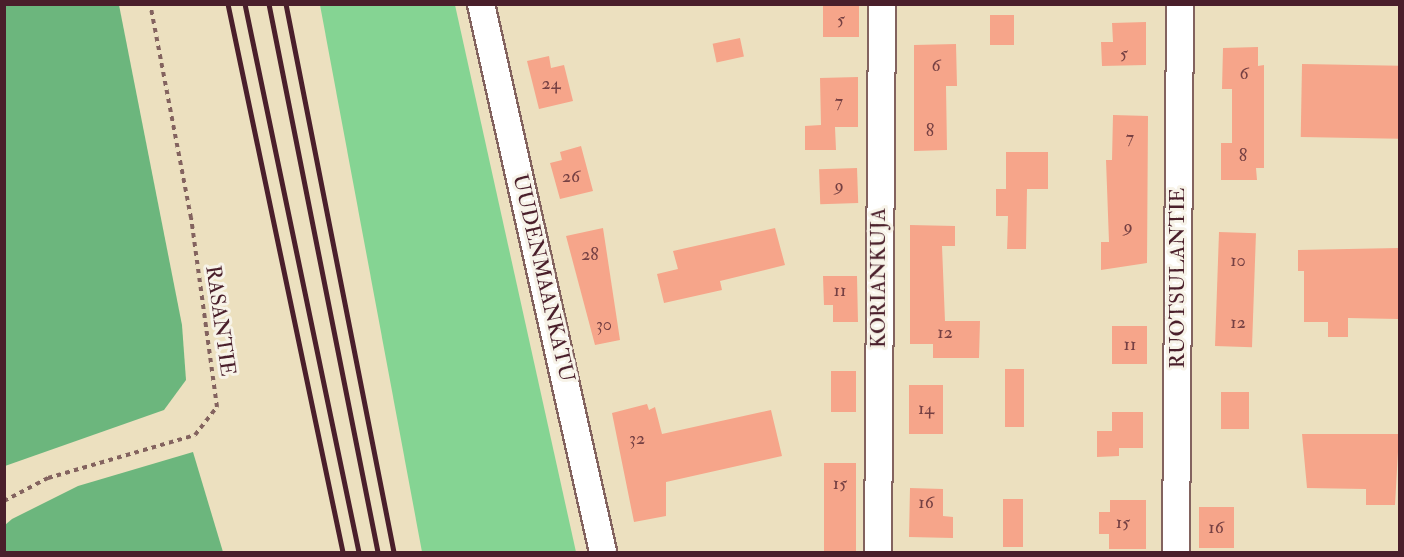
<!DOCTYPE html>
<style>
body{margin:0}
#map{position:relative;width:1404px;height:557px;overflow:hidden;background:#ece0bf;font-family:"IM FELL Double Pica",serif}
div>[style]{position:absolute}
[style*='--x']{left:calc(var(--x)*1px);top:calc(var(--y)*1px);width:calc(var(--w)*1px);rotate:calc(var(--a)*1deg)}
.green>*{inset:0;background:#85d493}
.forest>*{inset:0;background:#6cb67d}
.building>*{inset:0;background:#f6a58a;transform-origin:0 0}
.path>*{height:4px;margin-top:-2px;transform-origin:0;background:repeating-linear-gradient(90deg,#83635f 0 4.5px,transparent 0 9px)}
.roads{filter:drop-shadow(2px 0 #83635f) drop-shadow(-2px 0 #83635f) drop-shadow(0 2px #83635f) drop-shadow(0 -2px #83635f)}
.minor>*{height:26px;margin:-13px;padding:0 13px;transform-origin:13px;border-radius:13px;background:#fff}
.rail>*{height:4.5px;margin:-2.25px;padding:0 2.25px;transform-origin:2.25px;border-radius:2.25px;background:#4a1f2b}
span{translate:-50% -50%;white-space:nowrap;text-align:center;line-height:1.15;-webkit-text-stroke:6px #f7f3e8;paint-order:stroke}
.number-label{font-size:18px;color:#754043}
.number-label span{-webkit-text-stroke-width:0}
.street-label{font-size:21px;color:#4a1f2b}
.frame{position:absolute;inset:0;border:6px solid #4a1f2b;pointer-events:none}
</style>
<div id="map">
<div class="green">
<div style="clip-path:polygon(320px 5px,455px 5px,576px 552px,422px 552px)"></div>
</div>
<div class="forest">
<div style="clip-path:polygon(4px 5px,119px 5px,182px 325px,186px 380px,164px 410px,5px 466px)"></div>
<div style="clip-path:polygon(193px 452px,223px 552px,5px 552px,5px 525px,12px 519px,78px 486px)"></div>
</div>
<div class="building">
<div style="left:823px;top:4px;width:36px;height:33px"></div>
<div style="left:990px;top:15px;width:24px;height:30px"></div>
<div style="clip-path:polygon(1146px 22px,1146px 65px,1102px 66px,1101px 42px,1113px 42px,1112px 23px)"></div>
<div style="left:740px;top:38px;width:19px;height:28px;rotate:78deg"></div>
<div style="clip-path:polygon(956px 44px,957px 86px,946px 86px,947px 150px,914px 151px,914px 45px)"></div>
<div style="clip-path:polygon(1258px 47px,1258px 66px,1264px 65px,1264px 168px,1256px 168px,1257px 180px,1221px 180px,1221px 143px,1232px 143px,1232px 89px,1222px 89px,1223px 48px)"></div>
<div style="clip-path:polygon(549px 56px,551px 68px,564px 65px,573px 101px,539px 109px,527px 61px)"></div>
<div style="left:1302px;top:64px;width:98px;height:73px;rotate:1deg"></div>
<div style="clip-path:polygon(858px 77px,858px 127px,835px 127px,836px 150px,805px 150px,805px 126px,821px 125px,820px 78px)"></div>
<div style="clip-path:polygon(1113px 115px,1148px 116px,1147px 263px,1101px 270px,1101px 242px,1109px 242px,1106px 160px,1112px 160px)"></div>
<div style="clip-path:polygon(581px 146px,593px 191px,560px 199px,550px 163px,562px 160px,560px 152px)"></div>
<div style="clip-path:polygon(1006px 152px,1048px 152px,1048px 189px,1027px 189px,1026px 249px,1007px 249px,1008px 216px,996px 216px,996px 189px,1006px 189px)"></div>
<div style="left:857px;top:168px;width:35px;height:38px;rotate:88deg"></div>
<div style="clip-path:polygon(910px 225px,955px 226px,955px 246px,942px 246px,945px 321px,980px 321px,979px 358px,933px 358px,933px 344px,910px 344px)"></div>
<div style="clip-path:polygon(603px 228px,620px 340px,595px 345px,566px 236px)"></div>
<div style="clip-path:polygon(775px 228px,785px 265px,720px 281px,722px 290px,664px 303px,657px 274px,678px 269px,673px 251px)"></div>
<div style="left:1219px;top:232px;width:37px;height:114px;rotate:2deg"></div>
<div style="clip-path:polygon(1398px 248px,1398px 319px,1348px 318px,1348px 337px,1328px 337px,1328px 322px,1304px 322px,1304px 271px,1298px 271px,1298px 250px)"></div>
<div style="clip-path:polygon(823px 276px,857px 276px,858px 322px,833px 322px,833px 305px,824px 305px)"></div>
<div style="left:1112px;top:326px;width:35px;height:38px"></div>
<div style="left:1005px;top:369px;width:19px;height:58px"></div>
<div style="left:831px;top:371px;width:25px;height:41px"></div>
<div style="left:909px;top:385px;width:34px;height:49px"></div>
<div style="left:1221px;top:392px;width:28px;height:37px"></div>
<div style="clip-path:polygon(647px 404px,649px 410px,655px 407px,662px 434px,771px 410px,782px 456px,666px 482px,666px 516px,634px 522px,612px 413px)"></div>
<div style="clip-path:polygon(1112px 412px,1143px 412px,1143px 448px,1119px 448px,1119px 456px,1097px 457px,1097px 431px,1112px 431px)"></div>
<div style="clip-path:polygon(1302px 434px,1399px 434px,1395px 505px,1366px 505px,1366px 489px,1307px 488px)"></div>
<div style="left:824px;top:463px;width:32px;height:89px"></div>
<div style="clip-path:polygon(910px 488px,943px 489px,943px 516px,953px 517px,953px 538px,909px 537px)"></div>
<div style="left:1003px;top:499px;width:20px;height:48px"></div>
<div style="clip-path:polygon(1110px 500px,1146px 500px,1146px 549px,1109px 549px,1109px 534px,1099px 534px,1099px 512px,1110px 512px)"></div>
<div style="left:1199px;top:507px;width:35px;height:41px"></div>
</div>
<div class="path">
<div style="--x:4;--y:501;--w:50;--a:-27.6"></div>
<div style="--x:48;--y:478;--w:153;--a:-16.3"></div>
<div style="--x:195;--y:435;--w:36;--a:-52"></div>
<div style="--x:217;--y:407;--w:191;--a:-97.8"></div>
<div style="--x:191;--y:218;--w:218;--a:-100.8"></div>
</div>
<div class="roads">
<div class="minor">
<div style="--x:481;--y:4;--w:561;--a:77.45"></div>
<div style="--x:878;--y:552;--w:548;--a:-89.58"></div>
<div style="--x:1176;--y:552;--w:548;--a:-89.58"></div>
</div>
</div>
<div class="rail">
<div style="--x:228;--y:4;--w:560;--a:78.15"></div>
<div style="--x:245;--y:4;--w:560;--a:78.25"></div>
<div style="--x:269;--y:4;--w:559;--a:78.75"></div>
<div style="--x:286;--y:4;--w:559;--a:78.85"></div>
</div>
<div class="number-label">
<span style="left:841px;top:20px">5</span>
<span style="left:1124px;top:54px">5</span>
<span style="left:936px;top:66px">6</span>
<span style="left:1244px;top:74px">6</span>
<span style="left:551px;top:84px">24</span>
<span style="left:839px;top:102px">7</span>
<span style="left:930px;top:131px">8</span>
<span style="left:1130px;top:138px">7</span>
<span style="left:1243px;top:156px">8</span>
<span style="left:571px;top:177px">26</span>
<span style="left:839px;top:186px">9</span>
<span style="left:1128px;top:227px">9</span>
<span style="left:590px;top:255px">28</span>
<span style="left:1238px;top:261px">10</span>
<span style="left:840px;top:291px">11</span>
<span style="left:1238px;top:323px">12</span>
<span style="left:604px;top:325px">30</span>
<span style="left:945px;top:333px">12</span>
<span style="left:1130px;top:345px">11</span>
<span style="left:926px;top:409px">14</span>
<span style="left:637px;top:439px">32</span>
<span style="left:840px;top:484px">15</span>
<span style="left:926px;top:503px">16</span>
<span style="left:1123px;top:523px">15</span>
<span style="left:1216px;top:528px">16</span>
</div>
<div class="street-label">
<span style="left:543px;top:278px;rotate:77deg">UUDENMAANKATU</span>
<span style="left:879px;top:278px;rotate:-90deg">KORIANKUJA</span>
<span style="left:1178px;top:278px;rotate:-90deg">RUOTSULANTIE</span>
<span style="left:220px;top:321px;rotate:82deg">RASANTIE</span>
</div>
<div class="frame"></div>
</div>
